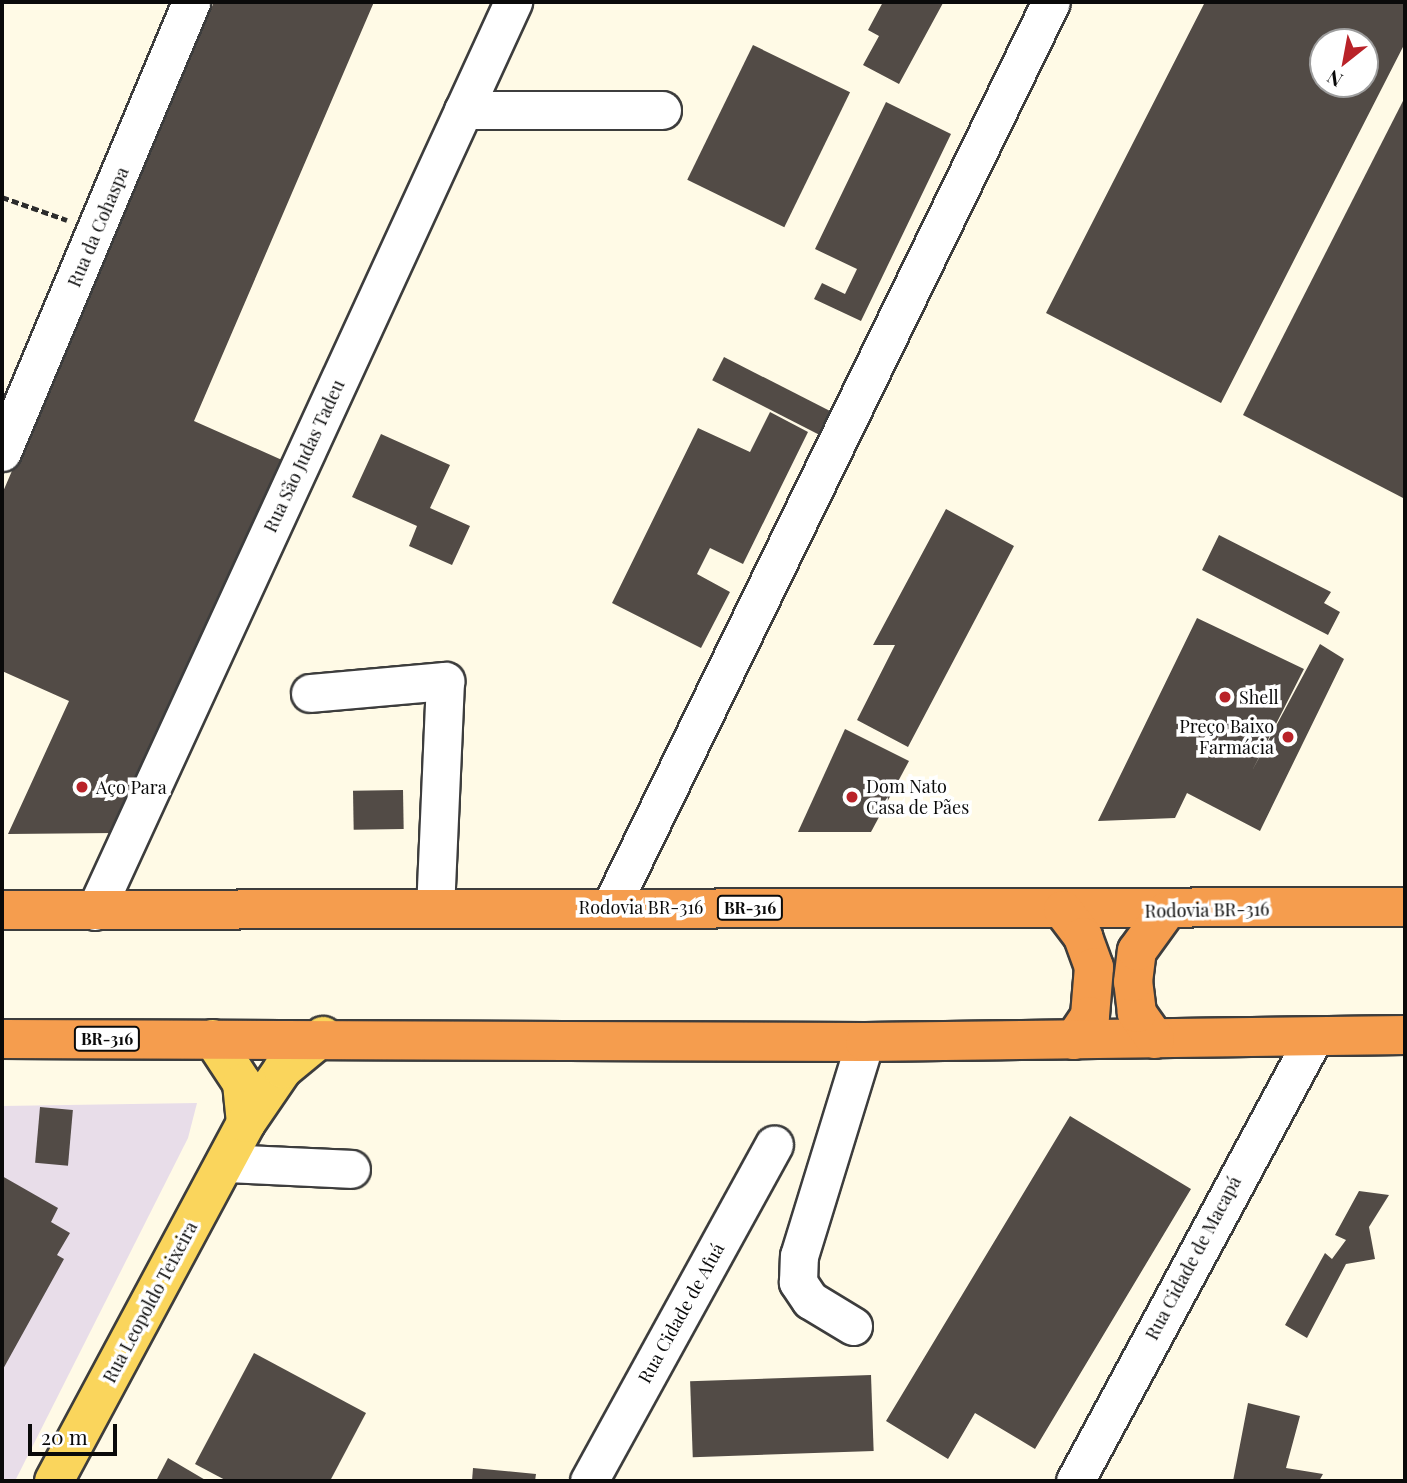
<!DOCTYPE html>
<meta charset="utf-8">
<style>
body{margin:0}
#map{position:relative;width:1407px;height:1483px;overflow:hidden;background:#fffae6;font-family:"Playfair Display",serif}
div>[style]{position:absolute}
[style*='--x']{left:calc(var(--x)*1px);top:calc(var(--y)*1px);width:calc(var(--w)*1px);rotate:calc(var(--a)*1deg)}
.industrial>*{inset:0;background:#e8dde9}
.building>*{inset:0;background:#524b46;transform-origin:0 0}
.path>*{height:4.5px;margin-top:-2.25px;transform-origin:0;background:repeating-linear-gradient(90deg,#2c2c2c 0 7px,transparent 0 10.5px)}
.roads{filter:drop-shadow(2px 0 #3d3d3d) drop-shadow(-2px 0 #3d3d3d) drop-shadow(0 2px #3d3d3d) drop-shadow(0 -2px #3d3d3d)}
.minor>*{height:37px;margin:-18.5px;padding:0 18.5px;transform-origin:18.5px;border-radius:18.5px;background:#fff}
.major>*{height:38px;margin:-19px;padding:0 19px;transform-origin:19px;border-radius:19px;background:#fad55c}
.highway>*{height:38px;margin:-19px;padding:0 19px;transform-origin:19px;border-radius:19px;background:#f59d4e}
.dots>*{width:19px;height:19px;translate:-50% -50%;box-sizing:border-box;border:4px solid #fff;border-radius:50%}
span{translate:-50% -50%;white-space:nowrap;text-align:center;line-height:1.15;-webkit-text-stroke:7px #fff;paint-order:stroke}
.shield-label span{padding:2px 5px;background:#fff;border:2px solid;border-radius:5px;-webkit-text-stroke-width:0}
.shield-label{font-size:16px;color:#0a0a0a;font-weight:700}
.street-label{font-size:18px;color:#0a0a0a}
.poi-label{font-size:18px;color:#0a0a0a}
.left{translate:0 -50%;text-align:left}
.right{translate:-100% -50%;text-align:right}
.frame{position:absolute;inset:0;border:4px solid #0a0a0a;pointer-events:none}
.north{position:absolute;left:1309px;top:28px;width:70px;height:70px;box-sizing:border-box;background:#fff;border:2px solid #9d9d9d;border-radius:50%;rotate:211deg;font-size:19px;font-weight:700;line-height:28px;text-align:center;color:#0a0a0a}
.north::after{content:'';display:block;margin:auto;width:24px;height:32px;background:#b92228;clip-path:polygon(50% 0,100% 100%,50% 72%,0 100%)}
.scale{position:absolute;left:28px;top:1424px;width:89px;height:32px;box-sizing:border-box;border:4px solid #0a0a0a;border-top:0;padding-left:9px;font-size:21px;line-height:24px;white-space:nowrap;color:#0a0a0a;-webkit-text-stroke:5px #fff;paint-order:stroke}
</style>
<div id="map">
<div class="industrial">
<div style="clip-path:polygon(197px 1103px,188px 1138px,15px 1481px,2px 1481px,2px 1106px)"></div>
</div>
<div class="building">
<div style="clip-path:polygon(214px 2px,374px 2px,194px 421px,282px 460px,114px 833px,8px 834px,69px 701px,2px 671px,2px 494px)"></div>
<div style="clip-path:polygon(883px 2px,943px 3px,899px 84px,863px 65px,879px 36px,868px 30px)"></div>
<div style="clip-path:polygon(evenodd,1205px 2px,1405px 2px,1405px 43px,1221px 403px,1046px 313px,1205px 2px,1323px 42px,1365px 42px,1365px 84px,1323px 84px,1323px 42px)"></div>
<div style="left:753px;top:45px;width:108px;height:150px;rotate:26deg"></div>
<div style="clip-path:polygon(1405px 97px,1405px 499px,1243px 415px)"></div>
<div style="clip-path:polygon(886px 102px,951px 134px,861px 321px,814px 299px,822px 283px,845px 294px,857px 269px,815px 249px)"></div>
<div style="left:724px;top:357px;width:119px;height:26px;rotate:27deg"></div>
<div style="clip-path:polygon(770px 412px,808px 432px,743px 564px,710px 548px,697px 574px,730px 592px,701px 648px,612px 603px,698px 428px,750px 452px)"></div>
<div style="clip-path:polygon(381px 434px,450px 465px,430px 508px,470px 526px,452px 565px,409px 546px,417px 526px,352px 497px)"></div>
<div style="clip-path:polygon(946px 509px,1014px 546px,908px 747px,857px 720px,895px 645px,873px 645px)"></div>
<div style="clip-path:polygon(1219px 535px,1331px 592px,1324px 603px,1340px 612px,1328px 635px,1202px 570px)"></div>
<div style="clip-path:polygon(1197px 618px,1304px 669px,1253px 769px,1320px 644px,1344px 659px,1260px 831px,1187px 793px,1175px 818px,1098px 821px)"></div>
<div style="clip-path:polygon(845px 729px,909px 761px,871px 832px,798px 832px)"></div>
<div style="left:403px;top:790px;width:39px;height:50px;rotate:89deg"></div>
<div style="left:40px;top:1107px;width:33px;height:56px;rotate:5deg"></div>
<div style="clip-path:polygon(1070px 1116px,1191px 1189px,1035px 1449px,975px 1413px,948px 1459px,886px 1421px)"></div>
<div style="clip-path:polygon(2px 1176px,58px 1208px,51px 1222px,70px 1233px,57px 1255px,64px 1259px,2px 1371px)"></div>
<div style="clip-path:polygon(1359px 1191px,1389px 1195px,1369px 1227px,1375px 1259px,1346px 1264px,1307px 1338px,1285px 1325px,1325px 1253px,1332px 1259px,1346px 1240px,1335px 1235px)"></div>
<div style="clip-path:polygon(254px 1353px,366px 1413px,330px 1481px,227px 1481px,195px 1464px)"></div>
<div style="left:871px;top:1375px;width:76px;height:181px;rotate:88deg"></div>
<div style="clip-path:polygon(1248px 1403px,1300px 1416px,1286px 1468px,1323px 1474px,1319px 1481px,1233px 1481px)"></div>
<div style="clip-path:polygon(168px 1458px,207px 1481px,156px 1481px)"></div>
<div style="clip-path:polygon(473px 1468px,536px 1474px,535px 1481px,472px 1481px)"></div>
</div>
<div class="path">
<div style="--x:2;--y:197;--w:69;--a:19.5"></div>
</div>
<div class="roads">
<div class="minor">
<div style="--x:463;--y:110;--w:199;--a:0"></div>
<div style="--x:2;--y:452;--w:488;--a:-67.2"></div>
<div style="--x:310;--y:693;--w:136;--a:-5.1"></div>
<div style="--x:445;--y:681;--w:227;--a:92.5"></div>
<div style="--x:611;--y:906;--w:1005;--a:-64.05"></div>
<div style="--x:95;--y:911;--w:1001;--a:-65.3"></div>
<div style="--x:225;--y:1163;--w:126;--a:2.7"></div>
<div style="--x:853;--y:1326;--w:50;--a:-148.8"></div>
<div style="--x:810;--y:1300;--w:22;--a:-124"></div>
<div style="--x:798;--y:1282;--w:26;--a:-88"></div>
<div style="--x:799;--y:1256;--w:224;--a:-72.9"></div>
<div style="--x:589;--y:1481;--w:384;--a:-61.2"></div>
<div style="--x:1075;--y:1481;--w:504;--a:-61.71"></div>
</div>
<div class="major">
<div style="--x:213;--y:1039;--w:53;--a:56.6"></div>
<div style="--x:242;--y:1083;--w:40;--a:84.3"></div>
<div style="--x:54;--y:1481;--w:406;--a:-61.8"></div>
<div style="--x:246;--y:1123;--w:65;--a:-55.6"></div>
<div style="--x:283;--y:1069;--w:52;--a:-39.5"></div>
</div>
<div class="highway">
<div style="--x:2;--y:910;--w:1403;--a:-0.12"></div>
<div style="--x:1063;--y:910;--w:34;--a:53"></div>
<div style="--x:1083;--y:937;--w:32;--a:70"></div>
<div style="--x:1094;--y:967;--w:49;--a:94.7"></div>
<div style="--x:1090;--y:1016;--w:29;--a:124"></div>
<div style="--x:2;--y:1039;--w:863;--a:0.2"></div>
<div style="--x:865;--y:1042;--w:540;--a:-0.74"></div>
<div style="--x:1155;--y:1039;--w:32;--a:-125"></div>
<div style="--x:1137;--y:1013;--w:31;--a:-97"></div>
<div style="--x:1133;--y:982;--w:31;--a:-83"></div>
<div style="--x:1137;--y:951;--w:49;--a:-54.1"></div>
</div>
</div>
<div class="dots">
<div style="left:1225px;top:697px;background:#b92228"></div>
<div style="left:1288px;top:737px;background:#b92228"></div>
<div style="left:82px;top:787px;background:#b92228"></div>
<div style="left:852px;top:797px;background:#b92228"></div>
</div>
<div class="shield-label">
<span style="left:750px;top:908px">BR-316</span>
<span style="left:107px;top:1039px">BR-316</span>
</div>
<div class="street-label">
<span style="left:98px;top:227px;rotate:-67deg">Rua da Cohaspa</span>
<span style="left:304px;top:456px;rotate:-65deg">Rua São Judas Tadeu</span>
<span style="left:641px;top:907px">Rodovia BR-316</span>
<span style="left:1207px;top:910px;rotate:-1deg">Rodovia BR-316</span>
<span style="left:1193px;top:1258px;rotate:-62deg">Rua Cidade de Macapá</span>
<span style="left:150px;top:1302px;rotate:-62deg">Rua Leopoldo Teixeira</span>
<span style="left:681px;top:1313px;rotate:-61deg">Rua Cidade de Afuá</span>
</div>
<div class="poi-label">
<span class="left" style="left:1239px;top:697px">Shell</span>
<span class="right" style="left:1274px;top:737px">Preço Baixo<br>Farmácia</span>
<span class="left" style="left:96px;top:787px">Aço Para</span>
<span class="left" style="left:866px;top:797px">Dom Nato<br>Casa de Pães</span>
</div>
<div class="frame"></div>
<div class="north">N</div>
<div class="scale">20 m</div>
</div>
